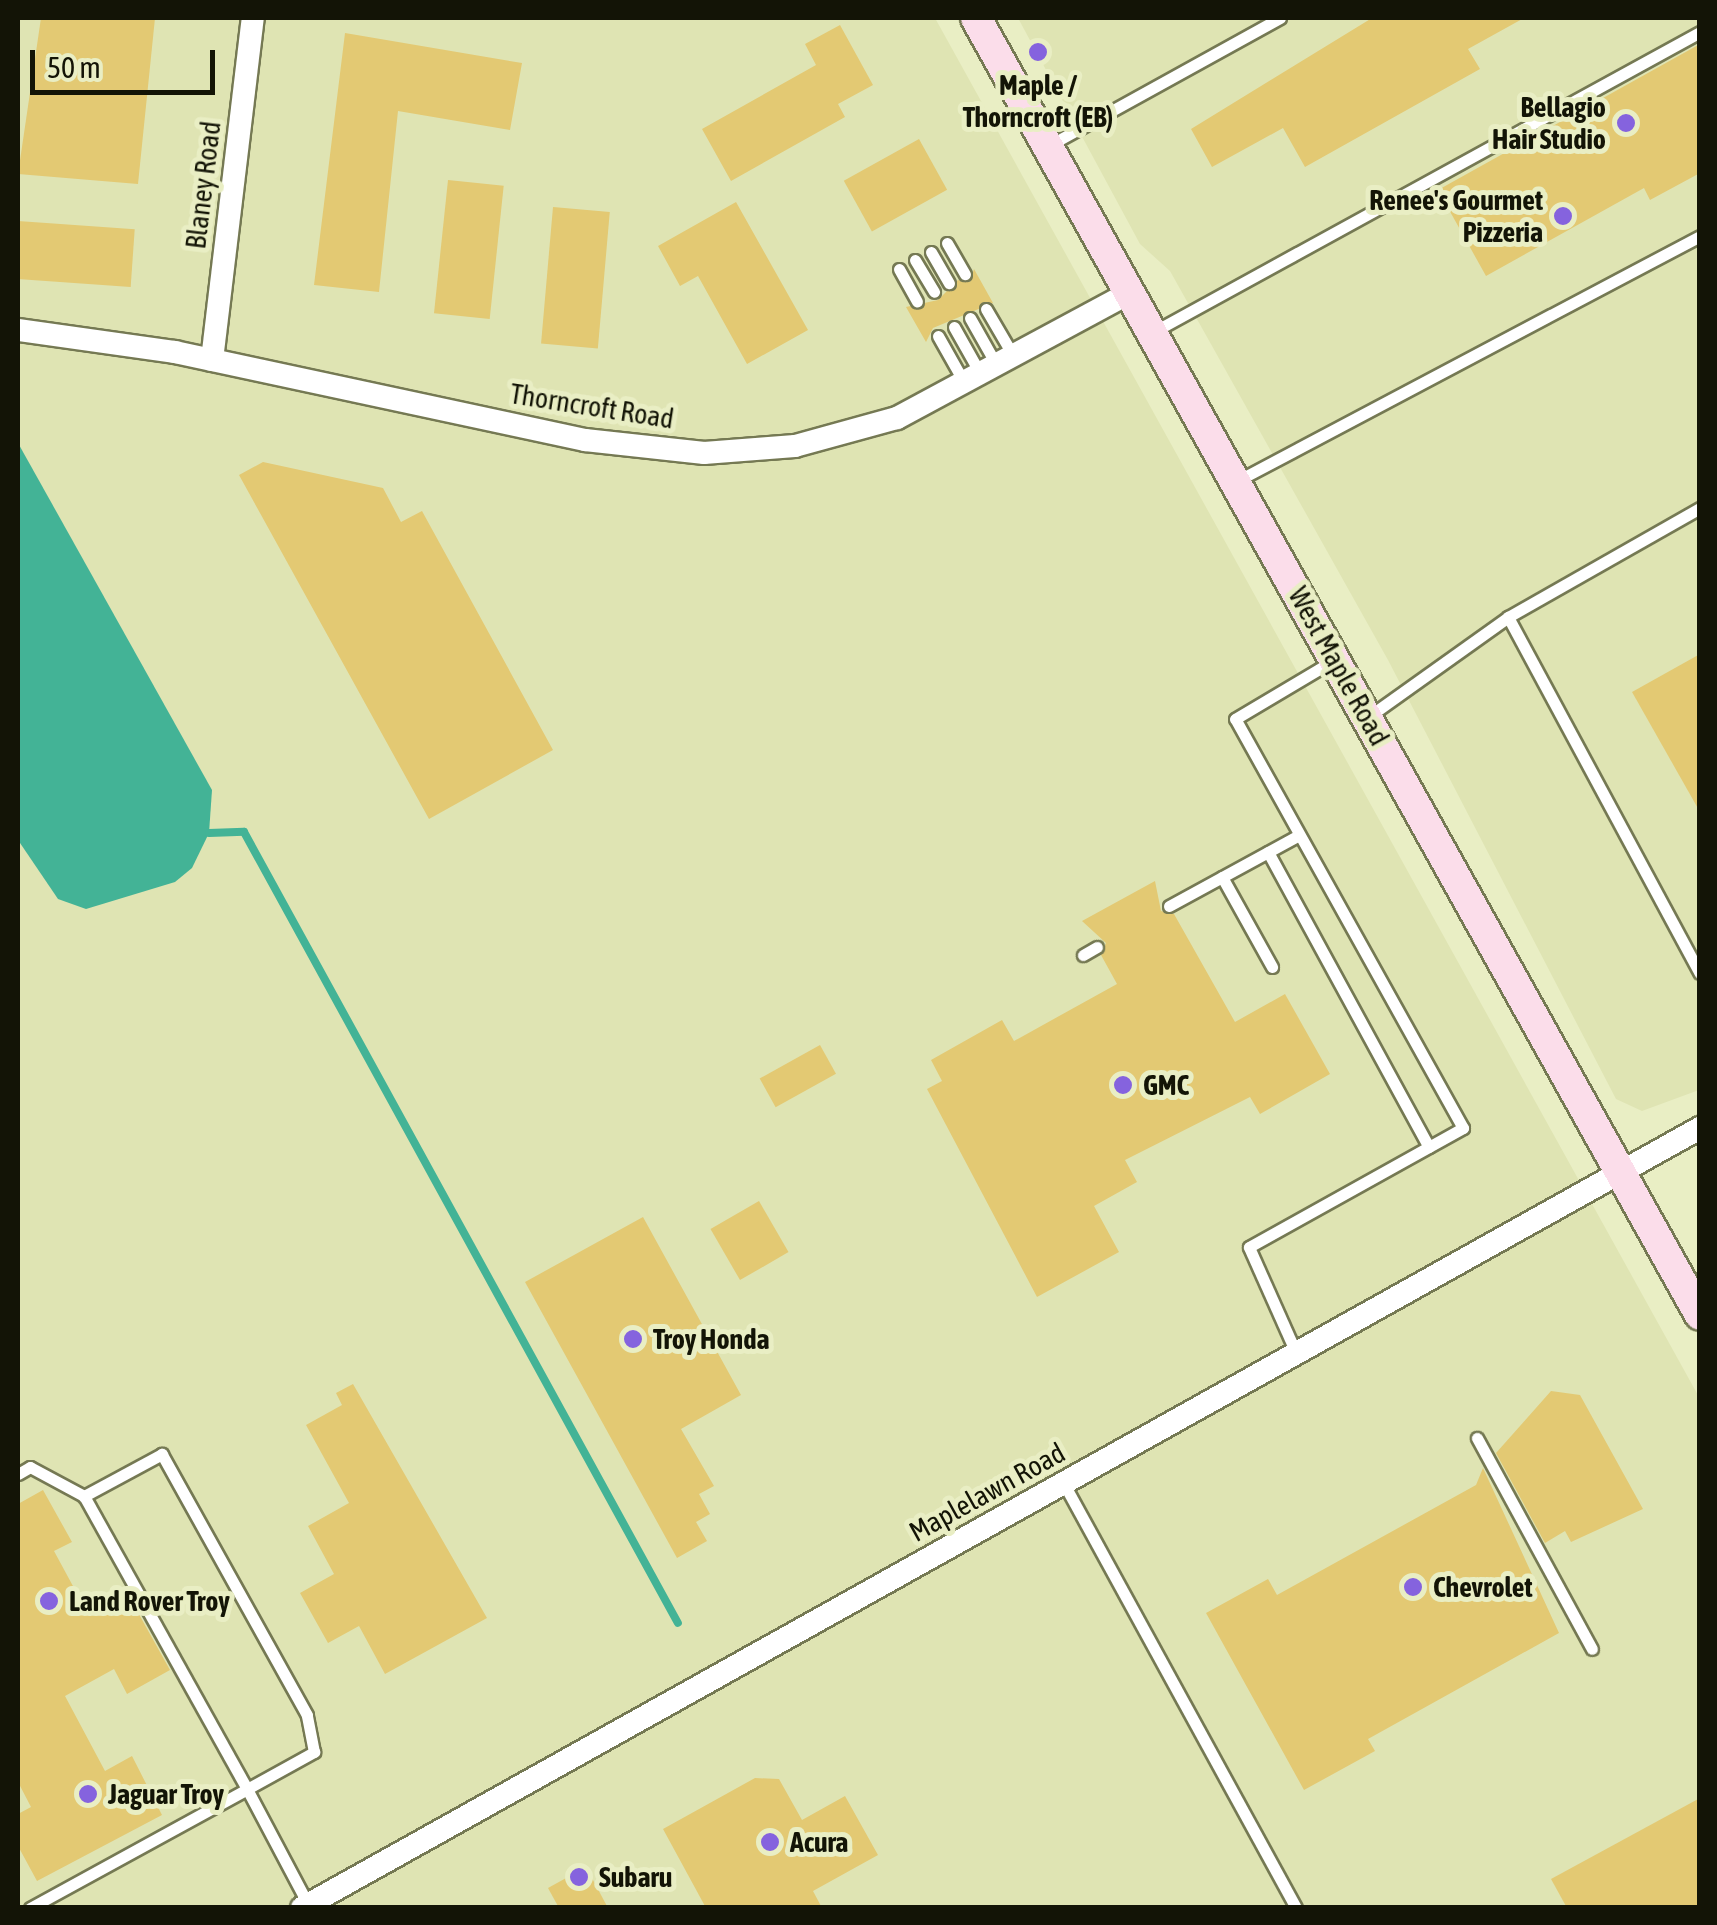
<!DOCTYPE html>
<style>
body{margin:0}
#map{position:relative;width:1717px;height:1925px;overflow:hidden;background:#e9eec4;font-family:"Asap Condensed",sans-serif}
div>[style]{position:absolute}
[style*='--x']{left:calc(var(--x)*1px);top:calc(var(--y)*1px);width:calc(var(--w)*1px);rotate:calc(var(--a)*1deg)}
.built>*{inset:0;background:#dfe4b3}
.water>*{inset:0;background:#43b396}
.stream>*{height:8px;margin:-4px;padding:0 4px;transform-origin:4px;border-radius:4px;background:#43b396}
.building>*{inset:0;background:#e3c973;transform-origin:0 0}
.roads{filter:drop-shadow(2px 0 #757953) drop-shadow(-2px 0 #757953) drop-shadow(0 2px #757953) drop-shadow(0 -2px #757953)}
.service>*{height:11px;margin:-5.5px;padding:0 5.5px;transform-origin:5.5px;border-radius:5.5px;background:#fff}
.minor>*{height:22px;margin:-11px;padding:0 11px;transform-origin:11px;border-radius:11px;background:#fff}
.secondary>*{height:30px;margin:-15px;padding:0 15px;transform-origin:15px;border-radius:15px;background:#fbddea}
.dots>*{width:28px;height:28px;translate:-50% -50%;box-sizing:border-box;border:5px solid #e9eec4;border-radius:50%}
span{translate:-50% -50%;white-space:nowrap;text-align:center;line-height:1.15;-webkit-text-stroke:10px #e9eec4;paint-order:stroke}
.poi-label{font-size:28px;color:#131406;font-weight:700}
.right{translate:-100% -50%;text-align:right}
.left{translate:0 -50%;text-align:left}
.street-label{font-size:28px;color:#131406}
.frame{position:absolute;inset:0;border:20px solid #131406;pointer-events:none}
.scale{position:absolute;left:30px;top:50px;width:185px;height:45px;box-sizing:border-box;border:5px solid #131406;border-top:0;padding-left:12px;font-size:30px;line-height:35px;white-space:nowrap;color:#131406;-webkit-text-stroke:8px #e9eec4;paint-order:stroke}
</style>
<div id="map">
<div class="built">
<div style="clip-path:polygon(18px 18px,935px 18px,1699px 1397px,1699px 1907px,18px 1907px)"></div>
<div style="clip-path:polygon(1018px 18px,1699px 18px,1699px 1090px,1642px 1111px,1616px 1099px,1388px 660px,1170px 271px,1140px 244px)"></div>
</div>
<div class="water">
<div style="clip-path:polygon(18px 443px,212px 790px,209px 833px,192px 868px,175px 882px,86px 909px,58px 899px,18px 840px)"></div>
</div>
<div class="stream">
<div style="--x:209;--y:833;--w:35;--a:-2"></div>
<div style="--x:244;--y:832;--w:902;--a:61.25"></div>
</div>
<div class="building">
<div style="clip-path:polygon(41px 18px,155px 18px,138px 184px,18px 174px)"></div>
<div style="clip-path:polygon(1372px 18px,1524px 18px,1468px 49px,1480px 69px,1305px 167px,1283px 128px,1212px 167px,1191px 129px)"></div>
<div style="clip-path:polygon(840px 25px,873px 85px,838px 104px,845px 117px,731px 181px,702px 129px,816px 65px,805px 44px)"></div>
<div style="clip-path:polygon(345px 33px,522px 63px,510px 130px,398px 111px,379px 292px,314px 285px)"></div>
<div style="clip-path:polygon(1700px 44px,1700px 173px,1650px 200px,1644px 188px,1486px 276px,1438px 190px)"></div>
<div style="left:919px;top:139px;width:58px;height:86px;rotate:61deg"></div>
<div style="left:448px;top:180px;width:56px;height:134px;rotate:6deg"></div>
<div style="clip-path:polygon(736px 202px,808px 330px,747px 364px,698px 276px,680px 286px,658px 246px)"></div>
<div style="left:553px;top:207px;width:57px;height:137px;rotate:5deg"></div>
<div style="left:18px;top:221px;width:117px;height:58px;rotate:4deg"></div>
<div style="clip-path:polygon(974px 269px,993px 303px,933px 328px,926px 342px,906px 307px,938px 300px,958px 280px,970px 282px)"></div>
<div style="clip-path:polygon(263px 462px,383px 488px,401px 522px,422px 511px,553px 750px,429px 819px,239px 475px)"></div>
<div style="clip-path:polygon(1700px 654px,1700px 812px,1632px 692px)"></div>
<div style="clip-path:polygon(1155px 881px,1161px 911px,1174px 914px,1235px 1022px,1285px 994px,1330px 1074px,1260px 1114px,1250px 1097px,1125px 1160px,1137px 1182px,1094px 1206px,1119px 1252px,1037px 1297px,927px 1089px,942px 1081px,931px 1060px,1002px 1020px,1014px 1041px,1117px 984px,1101px 955px,1106px 943px,1082px 921px)"></div>
<div style="left:820px;top:1045px;width:33px;height:69px;rotate:61deg"></div>
<div style="left:759px;top:1201px;width:59px;height:56px;rotate:60deg"></div>
<div style="clip-path:polygon(643px 1217px,741px 1395px,681px 1429px,714px 1486px,699px 1494px,710px 1514px,696px 1522px,707px 1541px,677px 1558px,525px 1282px)"></div>
<div style="clip-path:polygon(353px 1384px,487px 1618px,385px 1674px,359px 1626px,328px 1643px,300px 1593px,334px 1574px,308px 1526px,349px 1503px,306px 1425px,342px 1405px,336px 1393px)"></div>
<div style="clip-path:polygon(1551px 1391px,1580px 1395px,1643px 1509px,1571px 1542px,1565px 1531px,1545px 1543px,1496px 1453px)"></div>
<div style="clip-path:polygon(1483px 1468px,1559px 1633px,1368px 1739px,1375px 1751px,1304px 1790px,1206px 1613px,1268px 1579px,1277px 1595px,1476px 1485px)"></div>
<div style="clip-path:polygon(43px 1490px,72px 1542px,54px 1551px,87px 1612px,126px 1591px,170px 1670px,127px 1694px,114px 1669px,65px 1696px,105px 1771px,132px 1756px,162px 1815px,37px 1881px,18px 1846px,18px 1814px,31px 1807px,18px 1782px,18px 1504px)"></div>
<div style="clip-path:polygon(755px 1778px,779px 1779px,802px 1820px,845px 1796px,878px 1855px,813px 1891px,822px 1908px,706px 1908px,663px 1829px)"></div>
<div style="clip-path:polygon(1700px 1798px,1700px 1908px,1567px 1908px,1551px 1879px)"></div>
<div style="clip-path:polygon(586px 1867px,608px 1908px,559px 1908px,548px 1888px)"></div>
</div>
<div class="roads">
<div class="service">
<div style="--x:1048;--y:146;--w:265;--a:-28.9"></div>
<div style="--x:947;--y:243;--w:36;--a:60"></div>
<div style="--x:931;--y:252;--w:36;--a:60"></div>
<div style="--x:915;--y:260;--w:37;--a:59"></div>
<div style="--x:899;--y:269;--w:37;--a:61"></div>
<div style="--x:986;--y:309;--w:56;--a:59.7"></div>
<div style="--x:970;--y:318;--w:55;--a:60.6"></div>
<div style="--x:954;--y:327;--w:55;--a:60.6"></div>
<div style="--x:1155;--y:331;--w:622;--a:-28.75"></div>
<div style="--x:938;--y:336;--w:55;--a:60.6"></div>
<div style="--x:1235;--y:482;--w:526;--a:-27.88"></div>
<div style="--x:1508;--y:617;--w:221;--a:-29.6"></div>
<div style="--x:1368;--y:717;--w:172;--a:-35.5"></div>
<div style="--x:1508;--y:617;--w:404;--a:61.7"></div>
<div style="--x:1268;--y:852;--w:336;--a:61.4"></div>
<div style="--x:1222;--y:877;--w:103;--a:60.9"></div>
<div style="--x:1169;--y:906;--w:148;--a:-28.6"></div>
<div style="--x:1083;--y:955;--w:16;--a:-30"></div>
<div style="--x:1297;--y:1355;--w:118;--a:-114"></div>
<div style="--x:1249;--y:1247;--w:245;--a:-29.1"></div>
<div style="--x:1463;--y:1128;--w:468;--a:-119.1"></div>
<div style="--x:1235;--y:719;--w:112;--a:-30.7"></div>
<div style="--x:1477;--y:1438;--w:240;--a:61.4"></div>
<div style="--x:18;--y:1474;--w:14;--a:-30"></div>
<div style="--x:30;--y:1467;--w:61;--a:28.2"></div>
<div style="--x:84;--y:1496;--w:335;--a:60.9"></div>
<div style="--x:247;--y:1789;--w:77;--a:-28.9"></div>
<div style="--x:314;--y:1752;--w:38;--a:-101"></div>
<div style="--x:307;--y:1715;--w:299;--a:-119.1"></div>
<div style="--x:162;--y:1454;--w:89;--a:151.7"></div>
<div style="--x:1064;--y:1484;--w:483;--a:61.3"></div>
<div style="--x:30;--y:1908;--w:247;--a:-28.7"></div>
<div style="--x:247;--y:1789;--w:130;--a:62.1"></div>
</div>
<div class="minor">
<div style="--x:18;--y:330;--w:159;--a:8"></div>
<div style="--x:175;--y:352;--w:419;--a:12.1"></div>
<div style="--x:585;--y:440;--w:120;--a:6.2"></div>
<div style="--x:704;--y:453;--w:91;--a:-4.4"></div>
<div style="--x:795;--y:446;--w:106;--a:-15.4"></div>
<div style="--x:897;--y:418;--w:264;--a:-28.3"></div>
<div style="--x:212;--y:360;--w:344;--a:-83.2"></div>
<div style="--x:302;--y:1908;--w:1601;--a:-29.16"></div>
</div>
<div class="secondary">
<div style="--x:976;--y:18;--w:1485;--a:60.83"></div>
</div>
</div>
<div class="dots">
<div style="left:1038px;top:52px;background:#8563de"></div>
<div style="left:1626px;top:123px;background:#8563de"></div>
<div style="left:1563px;top:216px;background:#8563de"></div>
<div style="left:1123px;top:1085px;background:#8563de"></div>
<div style="left:633px;top:1339px;background:#8563de"></div>
<div style="left:1413px;top:1587px;background:#8563de"></div>
<div style="left:49px;top:1601px;background:#8563de"></div>
<div style="left:88px;top:1794px;background:#8563de"></div>
<div style="left:770px;top:1842px;background:#8563de"></div>
<div style="left:579px;top:1877px;background:#8563de"></div>
</div>
<div class="poi-label">
<span style="left:1038px;top:101px">Maple /<br>Thorncroft (EB)</span>
<span class="right" style="left:1606px;top:123px">Bellagio<br>Hair Studio</span>
<span class="right" style="left:1543px;top:216px">Renee's Gourmet<br>Pizzeria</span>
<span class="left" style="left:1143px;top:1085px">GMC</span>
<span class="left" style="left:653px;top:1339px">Troy Honda</span>
<span class="left" style="left:1433px;top:1587px">Chevrolet</span>
<span class="left" style="left:69px;top:1601px">Land Rover Troy</span>
<span class="left" style="left:108px;top:1794px">Jaguar Troy</span>
<span class="left" style="left:790px;top:1842px">Acura</span>
<span class="left" style="left:599px;top:1877px">Subaru</span>
</div>
<div class="street-label">
<span style="left:203px;top:185px;rotate:-83deg">Blaney Road</span>
<span style="left:592px;top:406px;rotate:9deg">Thorncroft Road</span>
<span style="left:1339px;top:666px;rotate:61deg">West Maple Road</span>
<span style="left:987px;top:1492px;rotate:-29deg">Maplelawn Road</span>
</div>
<div class="frame"></div>
<div class="scale">50 m</div>
</div>
